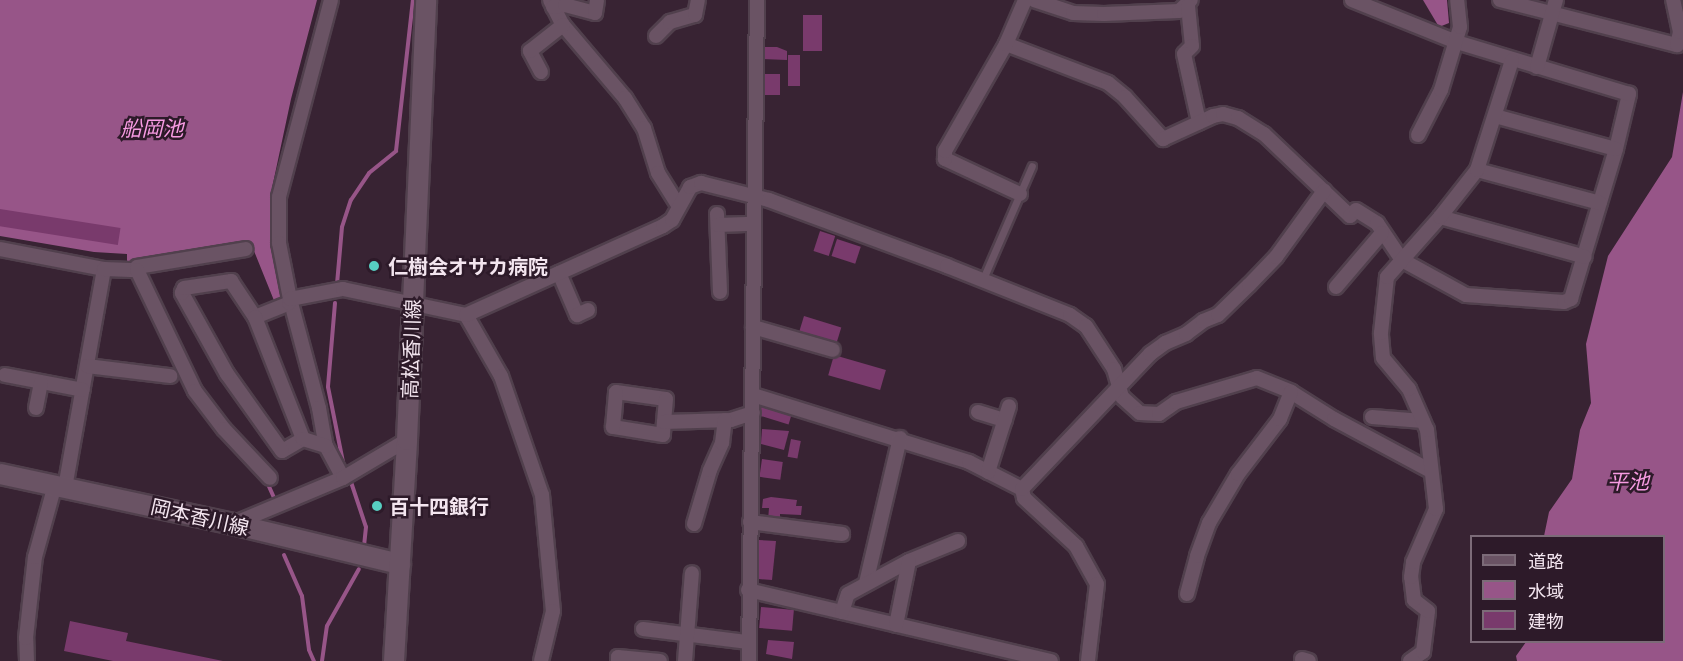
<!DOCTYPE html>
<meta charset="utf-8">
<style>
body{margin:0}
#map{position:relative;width:1683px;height:661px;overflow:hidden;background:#382333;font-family:Barlow,"Noto Sans JP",sans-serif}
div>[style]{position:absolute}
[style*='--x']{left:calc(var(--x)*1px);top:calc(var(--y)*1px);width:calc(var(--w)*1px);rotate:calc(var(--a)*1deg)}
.water>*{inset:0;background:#975588}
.stream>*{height:4px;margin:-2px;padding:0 2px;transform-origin:2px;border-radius:2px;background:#975588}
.building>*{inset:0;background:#793a6c;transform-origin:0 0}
.roads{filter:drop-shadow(2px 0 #51404d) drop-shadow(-2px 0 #51404d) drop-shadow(0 2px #51404d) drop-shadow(0 -2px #51404d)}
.lane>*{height:7px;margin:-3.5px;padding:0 3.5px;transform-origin:3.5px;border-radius:3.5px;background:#6a5364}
.street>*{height:14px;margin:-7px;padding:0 7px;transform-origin:7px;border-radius:7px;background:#6a5364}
.secondary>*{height:20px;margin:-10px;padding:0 10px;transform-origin:10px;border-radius:10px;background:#6a5364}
.dots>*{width:16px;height:16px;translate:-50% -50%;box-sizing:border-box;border:3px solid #2d1a29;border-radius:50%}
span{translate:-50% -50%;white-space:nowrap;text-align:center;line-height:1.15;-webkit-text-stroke:5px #2d1a29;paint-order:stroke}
.poi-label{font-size:20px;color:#f3e5ef;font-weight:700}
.left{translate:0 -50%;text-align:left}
.street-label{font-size:20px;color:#f3e5ef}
.water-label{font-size:21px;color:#f79be2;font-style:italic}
.legend{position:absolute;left:1470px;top:535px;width:195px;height:108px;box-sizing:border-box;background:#2d1a29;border:2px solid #7c6b78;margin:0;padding:8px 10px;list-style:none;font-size:18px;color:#f3e5ef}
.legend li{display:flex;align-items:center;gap:12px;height:30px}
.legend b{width:30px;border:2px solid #7c6b78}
</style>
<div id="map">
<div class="water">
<div style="clip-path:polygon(0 0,317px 0,291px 99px,272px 188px,271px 239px,286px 300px,275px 303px,252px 246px,127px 267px,127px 254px,94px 252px,0 236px)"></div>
<div style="clip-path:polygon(1423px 0,1447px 0,1449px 23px,1439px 27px)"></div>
<div style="clip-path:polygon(1683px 92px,1683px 661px,1517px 661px,1516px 656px,1526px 642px,1664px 642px,1664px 536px,1544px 536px,1549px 512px,1572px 479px,1580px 430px,1591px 403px,1586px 344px,1608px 256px,1672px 157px)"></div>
</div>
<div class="stream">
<div style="--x:337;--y:284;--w:57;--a:-85"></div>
<div style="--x:342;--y:227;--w:28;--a:-72"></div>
<div style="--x:351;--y:200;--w:32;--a:-56"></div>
<div style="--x:369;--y:173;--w:35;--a:-39"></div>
<div style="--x:396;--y:151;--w:152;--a:-83.6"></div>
<div style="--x:335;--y:303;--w:84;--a:94.8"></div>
<div style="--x:328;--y:387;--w:82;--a:78.7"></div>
<div style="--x:267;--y:482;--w:20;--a:66"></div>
<div style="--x:351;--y:482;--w:47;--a:71.6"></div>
<div style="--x:366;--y:527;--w:20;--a:96"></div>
<div style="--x:284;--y:555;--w:45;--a:66.3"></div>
<div style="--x:302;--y:596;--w:54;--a:82.6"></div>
<div style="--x:309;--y:650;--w:12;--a:66"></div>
<div style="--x:322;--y:661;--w:35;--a:-82"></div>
<div style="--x:327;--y:626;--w:65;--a:-60.7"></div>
</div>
<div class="building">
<div style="left:803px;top:15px;width:19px;height:36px"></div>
<div style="clip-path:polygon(762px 47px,777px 47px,787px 51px,787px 60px,762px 59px)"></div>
<div style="left:788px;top:55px;width:12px;height:31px"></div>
<div style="left:764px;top:74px;width:16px;height:21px"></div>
<div style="left:0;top:209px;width:122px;height:17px;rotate:9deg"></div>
<div style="left:820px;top:231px;width:16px;height:21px;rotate:18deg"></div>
<div style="left:837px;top:239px;width:25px;height:18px;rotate:18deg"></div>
<div style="left:804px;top:316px;width:39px;height:19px;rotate:17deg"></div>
<div style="left:834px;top:355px;width:54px;height:21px;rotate:16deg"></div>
<div style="left:763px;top:402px;width:31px;height:14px;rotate:17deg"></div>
<div style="clip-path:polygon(762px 429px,789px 431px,784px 450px,761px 444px)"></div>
<div style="left:791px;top:439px;width:10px;height:18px;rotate:11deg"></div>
<div style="left:762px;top:459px;width:21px;height:18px;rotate:8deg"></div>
<div style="clip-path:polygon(771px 497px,797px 500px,796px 506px,802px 506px,801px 515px,780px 514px,780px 521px,768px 520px,769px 508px,762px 508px,763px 499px)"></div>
<div style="clip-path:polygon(759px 540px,776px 541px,772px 580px,759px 579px)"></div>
<div style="left:761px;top:607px;width:33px;height:21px;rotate:5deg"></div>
<div style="clip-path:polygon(70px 621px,128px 633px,126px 641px,223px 661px,113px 661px,64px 651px)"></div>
<div style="clip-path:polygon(768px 640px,794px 642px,792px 659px,766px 654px)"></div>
</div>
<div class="roads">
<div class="lane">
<div style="--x:983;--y:279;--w:123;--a:-66.6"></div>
</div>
<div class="street">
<div style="--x:331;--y:0;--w:204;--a:104.8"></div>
<div style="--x:279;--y:197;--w:46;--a:90"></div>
<div style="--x:279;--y:243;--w:57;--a:78.9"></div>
<div style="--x:290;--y:299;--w:113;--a:75.1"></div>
<div style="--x:319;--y:408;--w:39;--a:80"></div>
<div style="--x:326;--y:446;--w:36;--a:62"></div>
<div style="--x:550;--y:0;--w:28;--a:63"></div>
<div style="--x:563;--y:25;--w:96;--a:49.7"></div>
<div style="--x:625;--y:98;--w:36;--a:58"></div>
<div style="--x:644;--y:128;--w:47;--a:72.7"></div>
<div style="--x:658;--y:173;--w:38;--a:58"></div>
<div style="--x:1034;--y:0;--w:41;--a:18.4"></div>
<div style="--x:1073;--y:13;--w:31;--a:2"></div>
<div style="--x:1104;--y:14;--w:75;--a:-2.3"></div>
<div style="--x:1179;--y:11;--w:16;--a:-43"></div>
<div style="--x:1500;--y:0;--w:183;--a:14.3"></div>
<div style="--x:1677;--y:45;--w:13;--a:-77"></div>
<div style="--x:1680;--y:32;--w:33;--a:-102"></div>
<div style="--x:1188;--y:6;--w:40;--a:84.3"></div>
<div style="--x:1192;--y:46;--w:11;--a:135"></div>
<div style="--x:1184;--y:54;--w:70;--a:77.6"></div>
<div style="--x:553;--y:7;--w:12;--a:-9"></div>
<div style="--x:565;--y:5;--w:31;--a:15"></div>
<div style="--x:595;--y:13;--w:13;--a:-81"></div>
<div style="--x:656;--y:36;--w:20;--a:-45"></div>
<div style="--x:670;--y:22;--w:26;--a:-16"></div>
<div style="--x:695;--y:15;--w:15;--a:-79"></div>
<div style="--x:1006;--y:44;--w:109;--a:20.9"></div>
<div style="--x:1108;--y:83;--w:22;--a:39"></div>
<div style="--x:1125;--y:97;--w:57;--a:47.9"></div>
<div style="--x:1163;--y:139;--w:55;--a:-24.7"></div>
<div style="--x:1213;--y:116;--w:10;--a:-11"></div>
<div style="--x:1223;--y:114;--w:16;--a:15"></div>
<div style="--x:1238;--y:118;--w:31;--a:32"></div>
<div style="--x:1264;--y:134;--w:119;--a:43.6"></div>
<div style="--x:1350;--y:216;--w:8;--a:-45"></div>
<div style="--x:1356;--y:210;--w:25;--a:32"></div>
<div style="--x:1377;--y:223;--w:45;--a:56"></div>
<div style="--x:1402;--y:260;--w:73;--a:28.7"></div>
<div style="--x:1466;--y:295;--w:98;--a:4.1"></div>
<div style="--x:1564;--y:302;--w:8;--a:-23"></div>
<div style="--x:1571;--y:299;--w:157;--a:-73.3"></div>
<div style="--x:1616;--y:149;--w:57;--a:-76.7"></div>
<div style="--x:1629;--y:94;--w:183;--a:-163.2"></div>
<div style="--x:1454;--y:41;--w:110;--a:-158.1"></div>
<div style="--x:1537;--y:67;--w:70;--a:-74.2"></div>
<div style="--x:541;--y:72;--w:24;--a:-118"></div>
<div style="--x:530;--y:51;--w:42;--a:-38.2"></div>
<div style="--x:1495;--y:116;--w:125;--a:15.3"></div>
<div style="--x:1418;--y:135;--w:51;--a:-62.9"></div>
<div style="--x:1441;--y:90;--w:66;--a:-73.2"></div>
<div style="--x:1460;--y:27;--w:27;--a:-96"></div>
<div style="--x:1477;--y:170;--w:127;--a:15"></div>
<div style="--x:1020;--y:194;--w:83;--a:-155"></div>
<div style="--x:945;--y:159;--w:8;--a:-90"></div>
<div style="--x:945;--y:151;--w:123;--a:-60.3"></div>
<div style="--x:1006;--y:44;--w:48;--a:-66.6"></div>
<div style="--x:717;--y:214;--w:78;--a:87.8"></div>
<div style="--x:1440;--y:217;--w:150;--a:15.4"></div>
<div style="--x:718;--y:225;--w:35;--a:-2"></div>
<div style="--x:0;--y:249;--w:106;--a:10.9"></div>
<div style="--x:104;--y:269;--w:221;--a:100.1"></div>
<div style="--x:104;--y:269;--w:33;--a:2"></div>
<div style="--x:137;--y:270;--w:3;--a:-90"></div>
<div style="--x:137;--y:267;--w:110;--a:-9.4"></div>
<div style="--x:137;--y:270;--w:134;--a:64.4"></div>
<div style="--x:195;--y:391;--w:48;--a:52.7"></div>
<div style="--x:224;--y:429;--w:67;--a:46.8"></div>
<div style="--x:559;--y:273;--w:46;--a:66.8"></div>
<div style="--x:577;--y:315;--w:12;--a:-24"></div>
<div style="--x:1336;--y:287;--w:71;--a:-49.6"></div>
<div style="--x:466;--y:315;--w:70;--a:60.2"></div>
<div style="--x:501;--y:376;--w:126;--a:71"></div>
<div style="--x:542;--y:495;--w:117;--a:84.6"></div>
<div style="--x:553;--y:611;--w:51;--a:103.5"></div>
<div style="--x:255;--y:317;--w:37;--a:-22"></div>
<div style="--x:289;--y:303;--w:4;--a:-76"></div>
<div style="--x:290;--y:299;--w:54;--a:-10.7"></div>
<div style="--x:343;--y:289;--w:126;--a:11.9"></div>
<div style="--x:466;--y:315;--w:216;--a:-24.3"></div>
<div style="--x:663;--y:226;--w:11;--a:-34"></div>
<div style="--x:672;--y:220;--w:38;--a:-61"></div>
<div style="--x:690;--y:187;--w:12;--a:-20"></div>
<div style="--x:701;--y:183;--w:70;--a:14"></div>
<div style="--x:769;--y:200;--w:190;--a:20.3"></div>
<div style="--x:947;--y:266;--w:132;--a:21.7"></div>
<div style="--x:1070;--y:315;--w:19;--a:35"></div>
<div style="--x:1086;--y:326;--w:51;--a:56.9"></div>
<div style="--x:1114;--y:369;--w:29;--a:74"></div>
<div style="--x:1122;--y:397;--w:24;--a:42"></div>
<div style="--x:1140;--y:413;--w:19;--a:3"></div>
<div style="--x:1159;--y:414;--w:21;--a:-35"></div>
<div style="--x:1176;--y:402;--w:84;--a:-16.5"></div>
<div style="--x:1257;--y:378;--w:37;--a:22"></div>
<div style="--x:1291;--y:392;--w:51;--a:32.1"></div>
<div style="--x:1334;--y:419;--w:110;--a:28.2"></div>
<div style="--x:753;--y:327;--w:83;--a:16"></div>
<div style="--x:87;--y:366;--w:84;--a:6.9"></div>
<div style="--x:5;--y:375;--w:79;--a:10.9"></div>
<div style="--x:616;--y:392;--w:50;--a:8"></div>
<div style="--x:666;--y:399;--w:36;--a:95"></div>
<div style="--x:663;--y:435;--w:51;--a:-170.9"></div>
<div style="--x:613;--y:427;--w:35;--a:-85"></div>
<div style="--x:753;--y:395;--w:226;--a:17.2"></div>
<div style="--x:969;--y:462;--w:59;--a:27"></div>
<div style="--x:1022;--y:489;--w:9;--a:77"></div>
<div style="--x:1024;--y:498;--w:71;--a:42.7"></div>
<div style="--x:1076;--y:546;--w:43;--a:61.1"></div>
<div style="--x:1097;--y:584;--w:78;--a:96.7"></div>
<div style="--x:36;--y:408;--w:26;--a:-79"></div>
<div style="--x:978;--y:412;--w:28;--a:17"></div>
<div style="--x:1372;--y:417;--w:51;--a:4.5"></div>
<div style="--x:664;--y:422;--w:67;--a:-1.7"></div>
<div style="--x:731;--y:420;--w:23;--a:-18"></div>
<div style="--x:303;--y:439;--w:24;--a:150"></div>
<div style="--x:282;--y:451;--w:95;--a:-125.5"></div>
<div style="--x:227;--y:374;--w:93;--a:-119.1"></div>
<div style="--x:182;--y:293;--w:5;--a:-68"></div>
<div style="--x:184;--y:288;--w:48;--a:-8.5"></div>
<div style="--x:231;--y:281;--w:43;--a:56.3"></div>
<div style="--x:255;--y:317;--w:131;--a:68.5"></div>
<div style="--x:303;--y:439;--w:24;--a:17"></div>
<div style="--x:988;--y:472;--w:69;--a:-72.3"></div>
<div style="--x:1022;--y:489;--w:186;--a:-46.5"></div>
<div style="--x:1150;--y:354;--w:19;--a:-36"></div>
<div style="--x:1165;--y:343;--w:23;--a:-23"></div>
<div style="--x:1186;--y:334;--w:21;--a:-37"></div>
<div style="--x:1203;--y:321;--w:16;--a:-22"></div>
<div style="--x:1218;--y:315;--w:43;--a:-44.1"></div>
<div style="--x:1249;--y:285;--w:39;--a:-46"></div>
<div style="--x:1276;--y:257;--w:82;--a:-54"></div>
<div style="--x:750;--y:522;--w:93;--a:7.4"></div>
<div style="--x:233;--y:524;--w:119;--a:-22.7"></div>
<div style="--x:343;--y:478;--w:74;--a:-30.7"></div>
<div style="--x:694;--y:524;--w:56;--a:-73.5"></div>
<div style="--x:710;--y:470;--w:30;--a:-66"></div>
<div style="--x:722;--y:443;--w:23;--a:-83"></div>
<div style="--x:866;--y:583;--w:149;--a:-76.8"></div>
<div style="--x:748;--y:590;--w:311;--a:13.2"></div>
<div style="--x:1187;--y:594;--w:39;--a:-75"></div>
<div style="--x:1197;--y:556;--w:35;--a:-70"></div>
<div style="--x:1209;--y:523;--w:57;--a:-59.4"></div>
<div style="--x:1238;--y:474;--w:69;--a:-52.6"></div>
<div style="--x:1280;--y:419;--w:29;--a:-68"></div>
<div style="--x:842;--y:612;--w:19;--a:-72"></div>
<div style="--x:848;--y:594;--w:69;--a:-28.4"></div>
<div style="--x:909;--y:561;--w:53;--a:-22.2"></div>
<div style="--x:896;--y:625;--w:65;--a:-78.5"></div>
<div style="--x:643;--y:629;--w:106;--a:7.1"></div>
<div style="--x:1302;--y:659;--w:7;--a:16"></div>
<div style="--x:27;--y:661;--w:23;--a:-92"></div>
<div style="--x:26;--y:638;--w:81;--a:-83.7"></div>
<div style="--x:35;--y:557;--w:75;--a:-74.5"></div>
<div style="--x:618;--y:661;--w:4;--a:-90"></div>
<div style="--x:618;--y:657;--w:42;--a:5.4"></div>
<div style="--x:685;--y:661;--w:88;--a:-85.5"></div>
<div style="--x:749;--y:661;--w:661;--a:-89.31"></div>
<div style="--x:1410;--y:661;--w:16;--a:-35"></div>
<div style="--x:1423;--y:652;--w:41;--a:-83"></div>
<div style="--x:1428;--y:611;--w:18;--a:-142"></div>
<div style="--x:1414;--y:600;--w:23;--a:-97"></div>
<div style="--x:1411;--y:577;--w:15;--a:-82"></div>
<div style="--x:1413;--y:562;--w:58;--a:-66.5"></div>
<div style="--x:1436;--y:509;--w:80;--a:-96.5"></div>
<div style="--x:1427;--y:430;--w:45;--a:-113.7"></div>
<div style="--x:1409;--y:389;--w:40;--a:-130"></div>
<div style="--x:1383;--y:358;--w:25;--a:-95"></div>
<div style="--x:1381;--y:333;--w:56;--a:-83.9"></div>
<div style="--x:1387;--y:277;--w:80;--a:-48.5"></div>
<div style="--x:1440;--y:217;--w:60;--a:-51.8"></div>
<div style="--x:1477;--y:170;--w:115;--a:-72.3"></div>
</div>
<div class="secondary">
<div style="--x:0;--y:474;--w:238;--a:12.1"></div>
<div style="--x:233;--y:524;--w:172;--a:13.5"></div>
<div style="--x:394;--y:661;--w:221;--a:-86.6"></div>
<div style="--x:407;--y:440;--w:440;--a:-87.5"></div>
</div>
</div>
<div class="dots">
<div style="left:374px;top:266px;background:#57cec1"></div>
<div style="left:377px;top:506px;background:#57cec1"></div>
</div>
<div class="poi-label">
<span class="left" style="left:388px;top:266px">仁樹会オサカ病院</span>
<span class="left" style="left:389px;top:506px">百十四銀行</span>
</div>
<div class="street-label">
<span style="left:411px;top:349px;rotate:-88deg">高松香川線</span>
<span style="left:200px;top:517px;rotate:13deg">岡本香川線</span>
</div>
<div class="water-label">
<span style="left:152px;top:128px">船岡池</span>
<span style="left:1628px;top:481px">平池</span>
</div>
<ul class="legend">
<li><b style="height:8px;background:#6a5364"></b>道路</li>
<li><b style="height:16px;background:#975588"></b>水域</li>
<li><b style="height:16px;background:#793a6c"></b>建物</li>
</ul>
</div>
